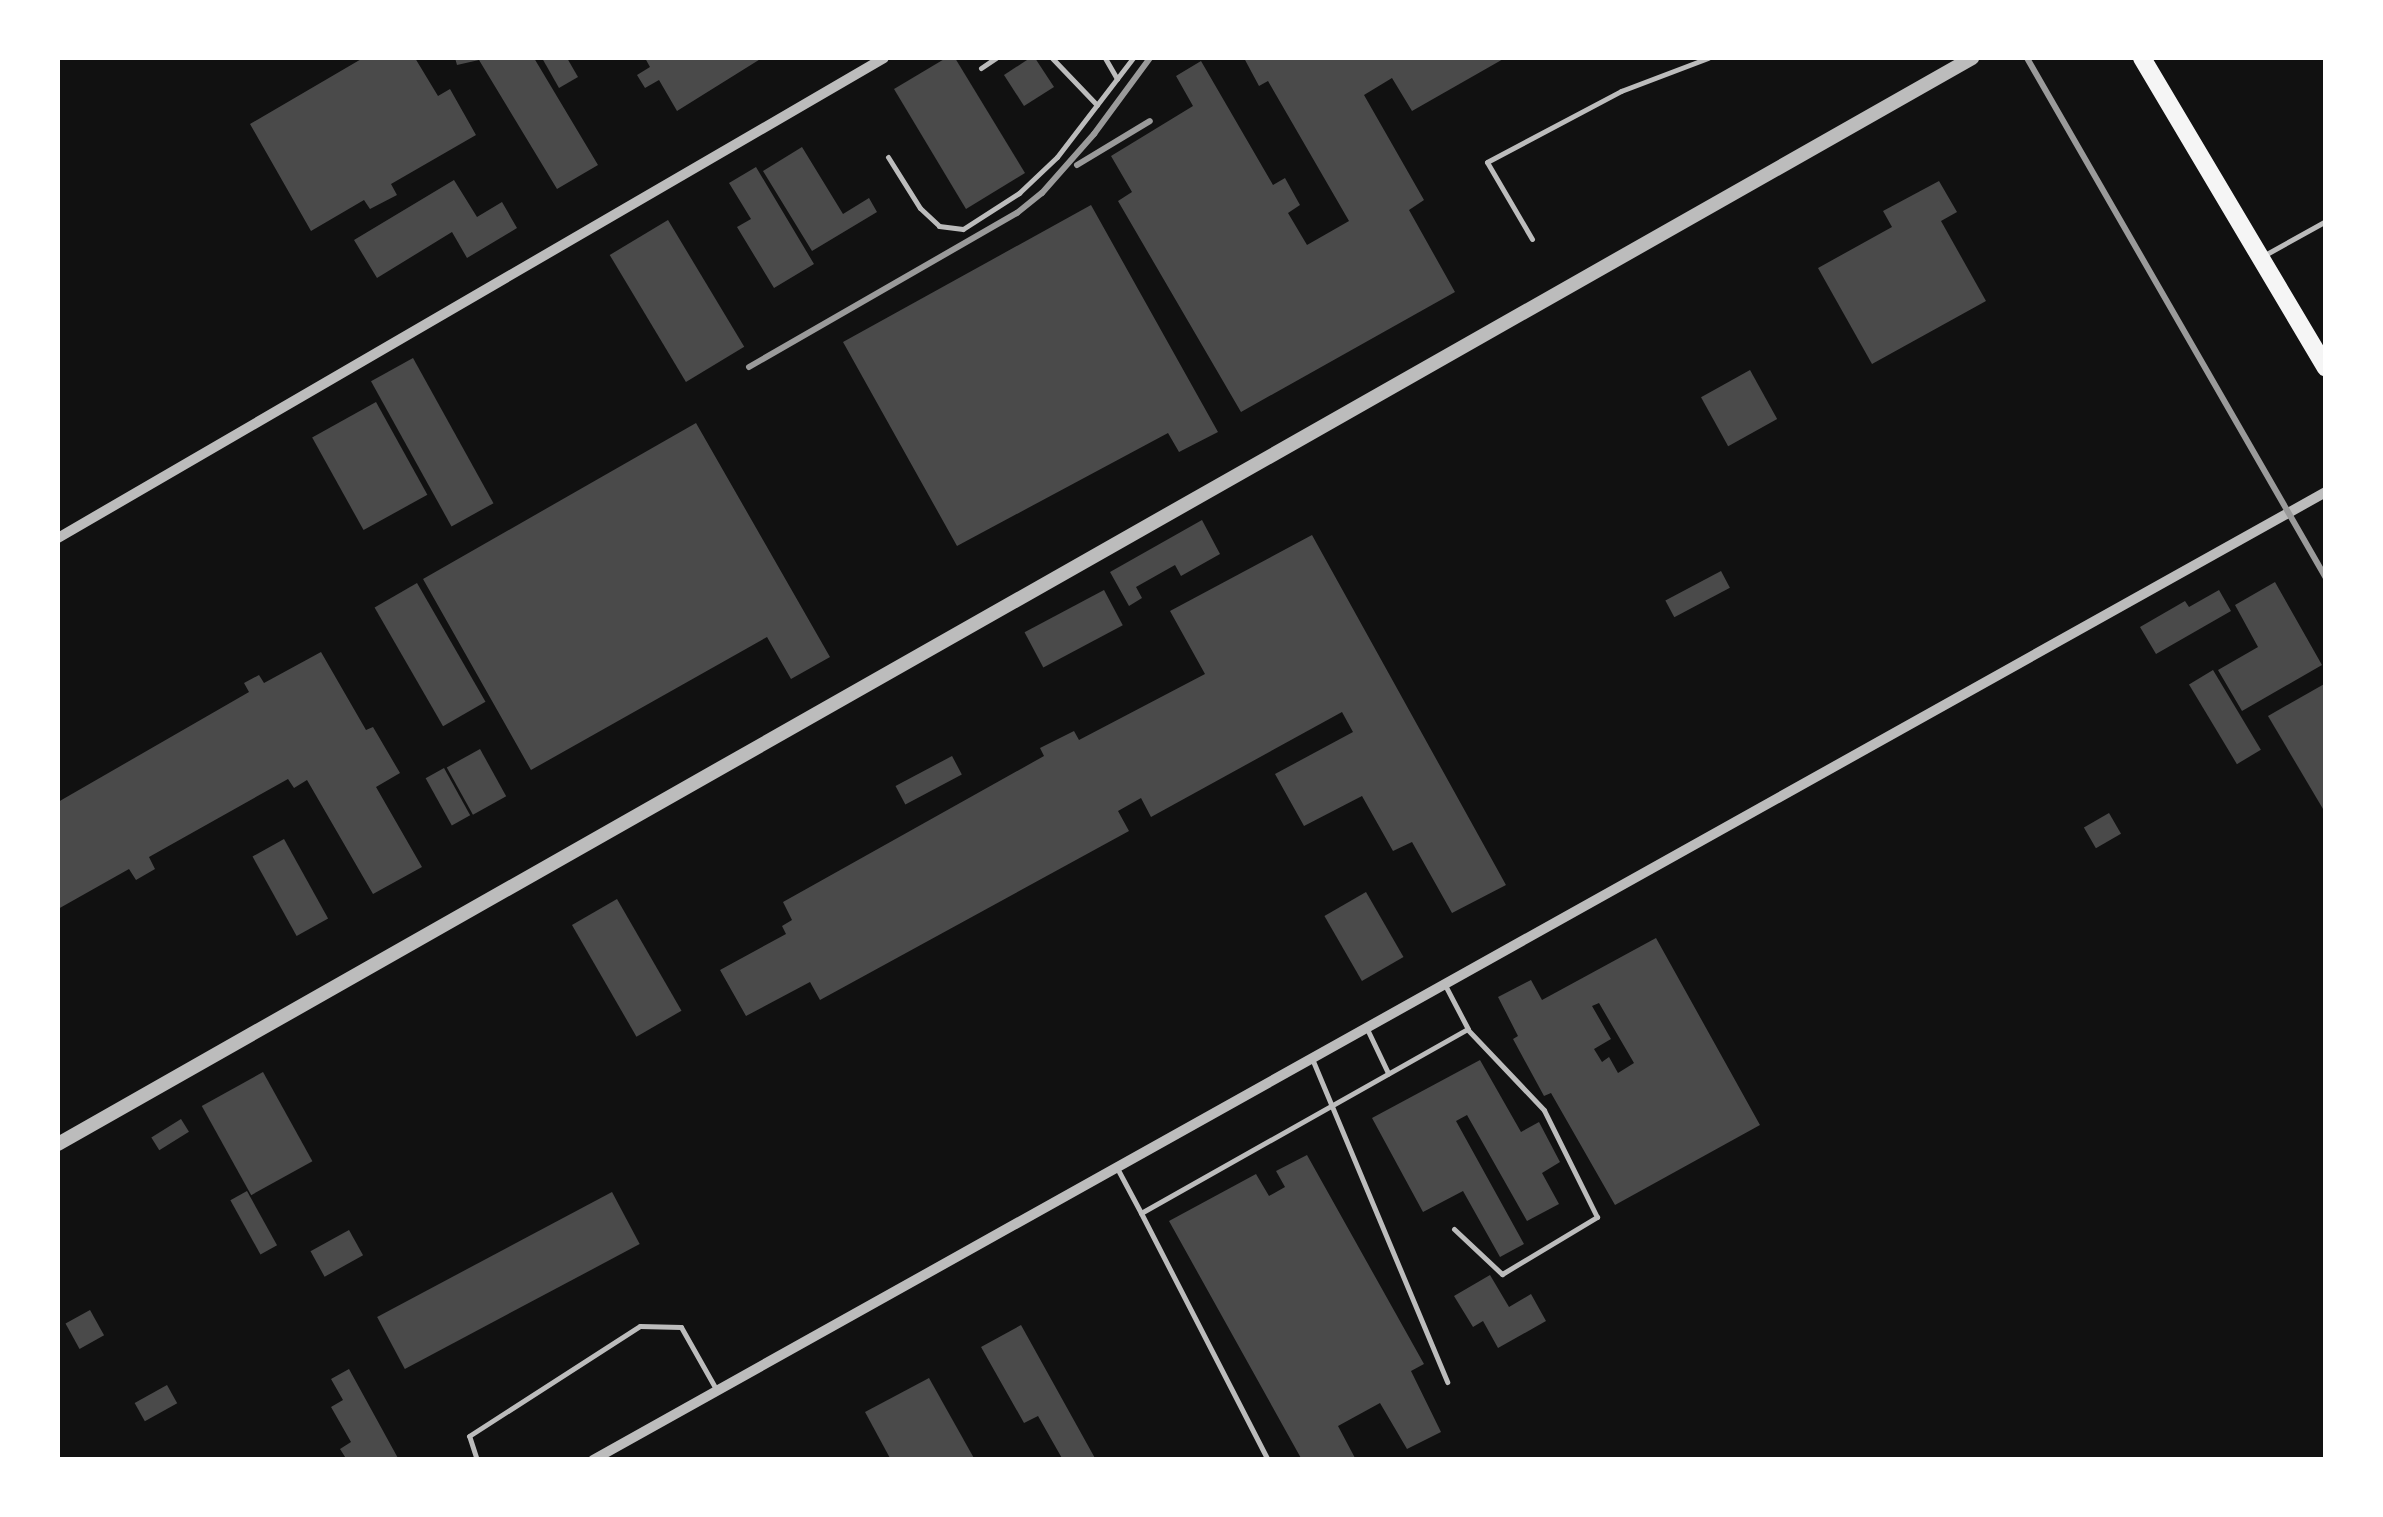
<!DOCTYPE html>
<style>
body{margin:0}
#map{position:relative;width:2383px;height:1517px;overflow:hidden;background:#111;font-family:"Varela Round",sans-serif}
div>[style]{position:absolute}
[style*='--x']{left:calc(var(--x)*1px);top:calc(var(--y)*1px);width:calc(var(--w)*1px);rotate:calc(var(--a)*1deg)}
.building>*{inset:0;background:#4a4a4a;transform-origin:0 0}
.service>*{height:5px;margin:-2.5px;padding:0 2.5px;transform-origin:2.5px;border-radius:2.5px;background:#bcbcbc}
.minor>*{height:10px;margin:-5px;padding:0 5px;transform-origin:5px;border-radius:5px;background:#bcbcbc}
.tertiary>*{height:14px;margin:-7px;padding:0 7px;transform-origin:7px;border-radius:7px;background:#bcbcbc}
.primary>*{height:18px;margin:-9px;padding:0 9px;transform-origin:9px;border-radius:9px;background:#f5f5f5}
.rail>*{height:6px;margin:-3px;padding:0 3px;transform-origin:3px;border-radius:3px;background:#9a9a9a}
span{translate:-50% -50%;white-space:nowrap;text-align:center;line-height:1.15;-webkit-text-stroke:9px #fff;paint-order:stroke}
.frame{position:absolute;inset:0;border:60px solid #fff;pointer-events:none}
</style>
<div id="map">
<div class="building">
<div style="clip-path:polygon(363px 58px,415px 58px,438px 96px,450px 89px,476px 135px,391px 184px,397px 195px,370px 209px,364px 200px,311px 231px,250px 124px)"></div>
<div style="clip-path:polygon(455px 58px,534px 58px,598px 165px,557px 189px,479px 60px,457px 65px)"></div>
<div style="clip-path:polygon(542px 58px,567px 58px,578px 77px,559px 88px)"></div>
<div style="clip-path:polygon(645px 58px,762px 58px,677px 111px,659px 80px,645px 88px,637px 75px,650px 67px)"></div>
<div style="clip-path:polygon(946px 58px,955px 58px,1025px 173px,966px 209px,894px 89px)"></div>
<div style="clip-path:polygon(1030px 58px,1035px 58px,1054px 87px,1024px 106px,1004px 75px)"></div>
<div style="clip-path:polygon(1244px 58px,1505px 58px,1412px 111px,1392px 78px,1364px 95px,1424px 200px,1409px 210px,1455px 292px,1241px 412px,1118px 201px,1132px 192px,1111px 156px,1193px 106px,1176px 76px,1201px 61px,1273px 185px,1285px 178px,1300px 205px,1288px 213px,1307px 245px,1349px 221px,1268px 81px,1259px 86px)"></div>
<div style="clip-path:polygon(802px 147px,843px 214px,869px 198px,877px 212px,812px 251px,763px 171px)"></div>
<div style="clip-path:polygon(756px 167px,814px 264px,774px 288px,737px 227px,751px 219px,729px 183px)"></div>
<div style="clip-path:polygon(454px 180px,477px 217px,502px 202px,517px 228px,467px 258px,452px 232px,377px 278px,354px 240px)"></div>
<div style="clip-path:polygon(1939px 181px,1957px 212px,1941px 221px,1986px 301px,1872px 364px,1818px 268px,1892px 227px,1883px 211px)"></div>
<div style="clip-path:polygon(1091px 205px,1218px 432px,1179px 452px,1168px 433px,957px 546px,843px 342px)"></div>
<div style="left:668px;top:220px;width:148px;height:68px;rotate:59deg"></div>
<div style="left:413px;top:358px;width:166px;height:48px;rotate:61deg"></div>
<div style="left:1750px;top:370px;width:56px;height:56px;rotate:61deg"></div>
<div style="left:376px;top:402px;width:106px;height:73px;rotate:61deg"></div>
<div style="clip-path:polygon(696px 423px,830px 657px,791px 679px,767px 637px,531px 770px,423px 579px)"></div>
<div style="clip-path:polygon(1202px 520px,1220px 554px,1181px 576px,1175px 565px,1136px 587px,1142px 598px,1129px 606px,1110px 572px)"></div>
<div style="clip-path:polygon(1312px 535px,1506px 885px,1452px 913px,1412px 842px,1393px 851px,1362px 796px,1304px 826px,1275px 774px,1353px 732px,1342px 712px,1151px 817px,1141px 798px,1118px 811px,1129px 831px,820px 1000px,810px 982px,746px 1016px,720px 970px,786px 934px,782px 926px,792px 920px,783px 902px,1044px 756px,1040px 748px,1074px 731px,1079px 740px,1205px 674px,1170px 611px)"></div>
<div style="left:1721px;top:571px;width:19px;height:63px;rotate:62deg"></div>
<div style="clip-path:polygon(2275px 582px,2322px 665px,2242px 711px,2218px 670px,2258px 647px,2235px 605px)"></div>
<div style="left:417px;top:583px;width:137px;height:49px;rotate:60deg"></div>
<div style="left:1104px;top:590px;width:40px;height:90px;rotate:62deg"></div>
<div style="clip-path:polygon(2219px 590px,2231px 611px,2156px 654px,2140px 627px,2185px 601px,2189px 607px)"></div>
<div style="clip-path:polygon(321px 652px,366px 730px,373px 727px,400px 773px,376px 787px,422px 867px,373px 894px,307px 780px,294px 788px,288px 779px,149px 857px,155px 869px,136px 880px,129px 869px,58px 909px,58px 802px,249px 692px,244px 683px,259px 675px,264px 683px)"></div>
<div style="left:2213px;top:670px;width:93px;height:28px;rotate:59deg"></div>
<div style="clip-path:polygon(2326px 683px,2326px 814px,2268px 716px)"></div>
<div style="left:480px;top:749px;width:54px;height:38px;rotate:61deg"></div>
<div style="left:952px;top:756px;width:21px;height:64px;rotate:62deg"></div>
<div style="left:444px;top:768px;width:54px;height:21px;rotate:61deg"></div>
<div style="left:2109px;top:813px;width:24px;height:29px;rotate:60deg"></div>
<div style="left:284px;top:839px;width:91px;height:36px;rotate:61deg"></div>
<div style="left:1366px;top:892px;width:75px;height:48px;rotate:60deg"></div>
<div style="left:617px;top:899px;width:129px;height:52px;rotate:60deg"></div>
<div style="clip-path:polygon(evenodd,1656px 938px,1760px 1125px,1615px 1205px,1551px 1093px,1544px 1096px,1513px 1039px,1518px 1036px,1498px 997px,1531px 980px,1542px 1000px,1656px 938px,1599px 1003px,1634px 1063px,1618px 1073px,1609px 1057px,1602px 1062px,1594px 1049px,1611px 1039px,1592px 1006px,1599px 1003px)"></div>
<div style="clip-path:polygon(1480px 1060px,1521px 1132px,1539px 1122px,1560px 1162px,1542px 1173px,1559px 1204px,1527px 1221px,1467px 1115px,1456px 1121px,1524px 1244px,1500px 1257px,1463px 1191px,1423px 1212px,1372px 1118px)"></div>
<div style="left:263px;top:1072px;width:102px;height:70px;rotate:61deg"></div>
<div style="left:181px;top:1119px;width:15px;height:35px;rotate:58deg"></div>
<div style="clip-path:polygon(1307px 1155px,1424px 1364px,1411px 1371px,1441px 1432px,1407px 1449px,1380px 1403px,1338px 1426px,1355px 1458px,1302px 1460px,1169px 1221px,1256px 1174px,1269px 1196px,1285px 1187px,1276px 1171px)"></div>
<div style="left:247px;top:1191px;width:62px;height:19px;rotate:61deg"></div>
<div style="left:612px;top:1192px;width:59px;height:266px;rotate:62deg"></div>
<div style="left:349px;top:1230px;width:29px;height:44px;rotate:61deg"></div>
<div style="clip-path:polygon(1490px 1275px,1509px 1307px,1531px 1294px,1546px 1321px,1498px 1348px,1483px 1321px,1473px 1327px,1454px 1296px)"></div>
<div style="left:90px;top:1310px;width:29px;height:28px;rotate:61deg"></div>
<div style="clip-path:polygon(1021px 1325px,1096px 1460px,1063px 1460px,1038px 1416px,1024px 1423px,981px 1347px)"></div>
<div style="clip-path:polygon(349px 1369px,399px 1460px,347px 1460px,340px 1449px,351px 1442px,331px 1407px,343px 1400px,331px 1379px)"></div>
<div style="clip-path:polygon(929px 1378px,975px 1460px,891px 1460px,865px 1412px)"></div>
<div style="left:167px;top:1385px;width:21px;height:37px;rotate:61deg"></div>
</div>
<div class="service">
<div style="--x:1052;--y:58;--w:65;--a:46.2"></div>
<div style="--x:1105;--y:58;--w:24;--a:60"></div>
<div style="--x:981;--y:68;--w:18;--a:-34"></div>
<div style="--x:888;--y:157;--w:60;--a:57.9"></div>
<div style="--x:920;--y:208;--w:26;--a:43"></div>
<div style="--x:939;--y:226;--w:24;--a:7"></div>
<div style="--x:963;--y:229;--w:67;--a:-32.7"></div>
<div style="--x:1019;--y:193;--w:52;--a:-43.5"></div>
<div style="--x:1057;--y:157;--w:125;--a:-52.5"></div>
<div style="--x:1532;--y:239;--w:89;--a:-120.3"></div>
<div style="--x:1487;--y:162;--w:152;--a:-27.9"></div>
<div style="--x:1621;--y:91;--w:93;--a:-20.8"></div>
<div style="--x:2263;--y:256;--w:72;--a:-29.1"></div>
<div style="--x:1368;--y:1031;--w:47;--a:64.5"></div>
<div style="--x:1313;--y:1061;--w:348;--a:67.3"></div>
<div style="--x:1117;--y:1168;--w:51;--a:61.9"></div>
<div style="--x:1141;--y:1213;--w:375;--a:-29.4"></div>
<div style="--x:1468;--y:1029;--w:47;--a:-117.6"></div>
<div style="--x:1141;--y:1213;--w:278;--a:62.8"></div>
<div style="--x:1454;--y:1229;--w:66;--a:43.2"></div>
<div style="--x:1502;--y:1274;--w:111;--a:-31"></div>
<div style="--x:1597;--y:1217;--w:119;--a:-116.4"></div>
<div style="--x:1544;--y:1110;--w:110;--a:-133.5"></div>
<div style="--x:477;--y:1460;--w:25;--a:-108"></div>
<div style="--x:469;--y:1436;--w:203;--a:-32.8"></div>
<div style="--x:640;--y:1326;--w:41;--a:1.4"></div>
<div style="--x:681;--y:1327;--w:73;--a:60.6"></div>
</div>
<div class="minor">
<div style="--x:58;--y:538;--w:955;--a:-30.16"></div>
<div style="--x:593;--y:1460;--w:1985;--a:-29.19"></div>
</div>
<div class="tertiary">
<div style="--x:58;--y:1144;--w:2201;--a:-29.57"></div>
</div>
<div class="primary">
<div style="--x:2142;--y:58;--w:360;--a:59.3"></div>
</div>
<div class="rail">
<div style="--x:2027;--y:58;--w:600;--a:60.1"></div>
<div style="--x:1077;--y:165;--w:85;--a:-31.1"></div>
<div style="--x:749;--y:367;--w:309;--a:-29.9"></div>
<div style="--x:1017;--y:213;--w:32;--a:-39"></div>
<div style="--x:1042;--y:193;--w:79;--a:-48.6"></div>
<div style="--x:1094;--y:134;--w:94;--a:-53.6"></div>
</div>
<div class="frame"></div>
</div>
